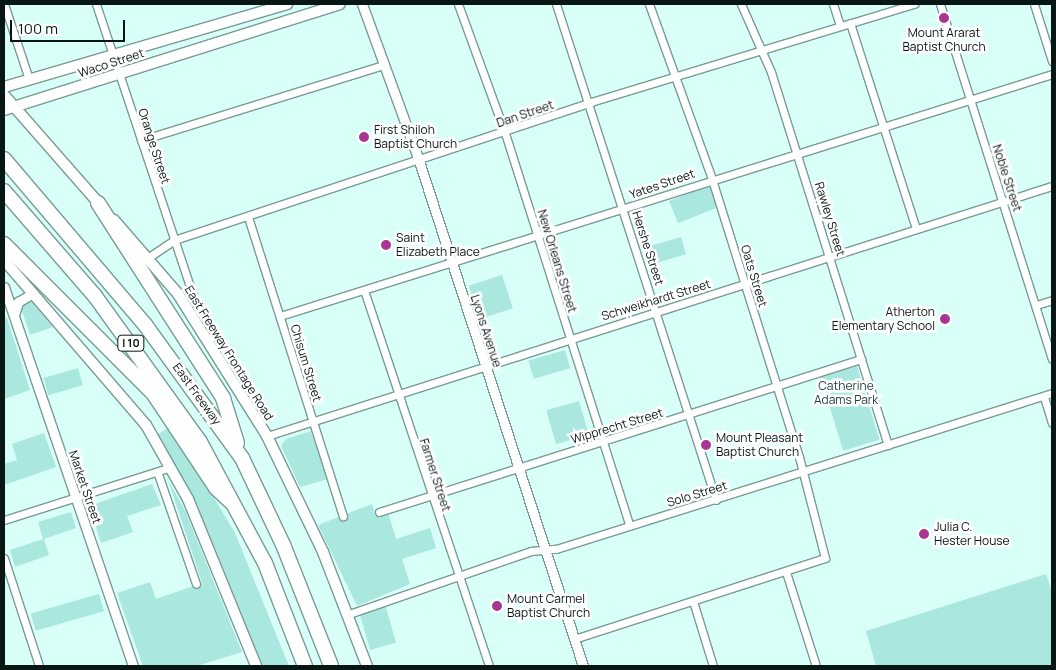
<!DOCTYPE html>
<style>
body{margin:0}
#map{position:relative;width:1056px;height:670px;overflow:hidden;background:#d9fff9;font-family:Manrope,sans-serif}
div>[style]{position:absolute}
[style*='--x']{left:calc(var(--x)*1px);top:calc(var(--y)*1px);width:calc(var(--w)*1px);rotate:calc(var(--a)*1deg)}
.green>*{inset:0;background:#a9e7df;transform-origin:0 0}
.roads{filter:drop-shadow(1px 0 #789b96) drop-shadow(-1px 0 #789b96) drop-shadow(0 1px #789b96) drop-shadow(0 -1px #789b96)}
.minor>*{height:7px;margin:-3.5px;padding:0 3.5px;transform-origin:3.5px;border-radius:3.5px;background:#fff}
.tertiary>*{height:9px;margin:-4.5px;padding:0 4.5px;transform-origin:4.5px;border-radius:4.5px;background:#fff}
.secondary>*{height:10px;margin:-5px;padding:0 5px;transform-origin:5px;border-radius:5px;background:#fff}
.motorway>*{height:14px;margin:-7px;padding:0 7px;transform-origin:7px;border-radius:7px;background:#fff}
.dots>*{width:14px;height:14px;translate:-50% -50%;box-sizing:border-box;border:2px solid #fff;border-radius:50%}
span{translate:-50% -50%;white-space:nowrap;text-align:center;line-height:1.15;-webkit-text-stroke:5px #fff;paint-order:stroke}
.shield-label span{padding:1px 4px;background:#fff;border:1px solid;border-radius:4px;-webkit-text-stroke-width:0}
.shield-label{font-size:11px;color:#081614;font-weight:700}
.poi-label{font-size:12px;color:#081614}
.left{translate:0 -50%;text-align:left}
.right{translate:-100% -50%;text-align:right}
.street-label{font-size:12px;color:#081614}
.park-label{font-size:12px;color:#1b3d39}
.frame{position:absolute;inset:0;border:5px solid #081614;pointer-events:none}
.scale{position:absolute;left:10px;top:20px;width:115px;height:22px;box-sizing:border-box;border:2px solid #081614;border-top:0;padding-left:6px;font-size:15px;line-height:18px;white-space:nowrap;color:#081614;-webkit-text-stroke:4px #fff;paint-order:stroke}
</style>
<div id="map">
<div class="green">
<div style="left:709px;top:185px;width:24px;height:43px;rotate:68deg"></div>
<div style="left:681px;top:237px;width:18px;height:35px;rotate:74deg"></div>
<div style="left:502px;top:275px;width:35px;height:35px;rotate:72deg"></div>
<div style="clip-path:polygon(29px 300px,33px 303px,53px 327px,30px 335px,20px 305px)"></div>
<div style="clip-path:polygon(7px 318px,30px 390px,4px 399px,4px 319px)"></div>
<div style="left:565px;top:350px;width:19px;height:38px;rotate:74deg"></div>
<div style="left:857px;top:366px;width:77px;height:38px;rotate:73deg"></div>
<div style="left:78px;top:368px;width:18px;height:36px;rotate:74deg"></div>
<div style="left:579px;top:401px;width:35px;height:34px;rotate:74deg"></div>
<div style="clip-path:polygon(171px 426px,235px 533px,289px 666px,261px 666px,192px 496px,158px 434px)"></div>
<div style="clip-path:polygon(311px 431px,328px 479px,300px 487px,281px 446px,286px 439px)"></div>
<div style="clip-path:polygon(44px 433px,56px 467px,4px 485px,4px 464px,17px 460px,12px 444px)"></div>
<div style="clip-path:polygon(168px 480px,185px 510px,242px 652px,197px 666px,143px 666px,117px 593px,150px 582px,156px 599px,202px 583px)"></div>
<div style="clip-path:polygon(152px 484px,161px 505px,127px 516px,133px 532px,101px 543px,89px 506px)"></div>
<div style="clip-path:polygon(372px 504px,376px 517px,388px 513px,396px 539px,430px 528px,436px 548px,402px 559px,410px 584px,357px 606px,318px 525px)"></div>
<div style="clip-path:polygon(71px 512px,76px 528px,44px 539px,49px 555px,15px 567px,10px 550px,43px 539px,38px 522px)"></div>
<div style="clip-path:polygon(1046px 574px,1052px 592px,1052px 666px,876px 666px,866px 631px)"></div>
<div style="left:99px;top:594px;width:18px;height:71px;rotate:74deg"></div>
<div style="left:385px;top:604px;width:40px;height:27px;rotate:74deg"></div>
</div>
<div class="roads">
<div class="minor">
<div style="--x:4;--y:4;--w:79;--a:71.6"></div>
<div style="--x:96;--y:4;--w:307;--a:71.6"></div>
<div style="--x:458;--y:4;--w:137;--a:70"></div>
<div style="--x:505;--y:133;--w:412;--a:72.4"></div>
<div style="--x:556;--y:4;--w:521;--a:72.12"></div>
<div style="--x:741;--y:4;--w:74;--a:66.2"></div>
<div style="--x:771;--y:72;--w:391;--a:72.6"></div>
<div style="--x:833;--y:4;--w:23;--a:72"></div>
<div style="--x:940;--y:4;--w:372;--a:72.5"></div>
<div style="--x:1034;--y:4;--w:60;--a:72.5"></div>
<div style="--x:850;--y:23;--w:215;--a:72.2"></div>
<div style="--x:141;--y:140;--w:254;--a:-17.2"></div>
<div style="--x:248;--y:217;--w:314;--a:72.4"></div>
<div style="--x:149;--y:257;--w:30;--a:-34"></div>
<div style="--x:174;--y:240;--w:439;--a:-18.3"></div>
<div style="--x:591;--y:102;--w:338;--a:-16.9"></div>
<div style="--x:364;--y:290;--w:396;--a:71.6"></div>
<div style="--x:1036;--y:305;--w:17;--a:-17"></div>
<div style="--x:280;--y:316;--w:809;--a:-17.4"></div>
<div style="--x:1044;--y:397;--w:27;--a:73"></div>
<div style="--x:267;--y:436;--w:824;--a:-17.67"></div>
<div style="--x:158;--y:474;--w:116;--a:70.9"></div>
<div style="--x:379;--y:512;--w:506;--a:-17.61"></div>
<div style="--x:4;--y:520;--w:175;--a:-17.6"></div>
<div style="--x:4;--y:558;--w:114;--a:72"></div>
<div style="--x:786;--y:572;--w:99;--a:72.3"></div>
<div style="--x:693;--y:601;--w:68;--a:72.9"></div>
<div style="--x:349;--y:614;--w:193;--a:-19.1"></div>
<div style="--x:531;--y:551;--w:25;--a:-5"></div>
<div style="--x:556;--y:549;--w:520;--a:-17.46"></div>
<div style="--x:574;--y:639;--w:264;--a:-17.9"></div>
<div style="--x:825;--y:558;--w:104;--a:-104.4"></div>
<div style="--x:799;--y:457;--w:291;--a:-107.4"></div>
<div style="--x:712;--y:179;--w:186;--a:-109.8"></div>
</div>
<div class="tertiary">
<div style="--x:362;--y:4;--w:167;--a:70"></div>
<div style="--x:419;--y:161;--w:531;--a:72.01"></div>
<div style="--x:4;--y:287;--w:400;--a:71.2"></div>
<div style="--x:14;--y:315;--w:14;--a:-73"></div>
<div style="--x:18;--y:302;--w:17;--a:-31"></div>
</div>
<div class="secondary">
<div style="--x:4;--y:87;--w:295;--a:-16.3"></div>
<div style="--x:4;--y:95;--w:150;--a:48.8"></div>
<div style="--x:4;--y:110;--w:352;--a:-17.5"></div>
<div style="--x:114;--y:220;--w:98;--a:49.1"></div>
<div style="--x:178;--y:294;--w:168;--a:57.9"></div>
<div style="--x:267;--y:436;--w:129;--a:64.2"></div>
<div style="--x:323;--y:552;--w:122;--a:68.9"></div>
<div style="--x:4;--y:260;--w:218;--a:49.3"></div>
<div style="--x:146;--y:425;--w:85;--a:60.4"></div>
<div style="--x:188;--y:499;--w:180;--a:67.8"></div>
</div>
<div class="motorway">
<div style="--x:4;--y:159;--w:219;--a:49.6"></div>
<div style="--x:146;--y:326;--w:163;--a:54"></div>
<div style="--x:242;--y:458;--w:98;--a:64.7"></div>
<div style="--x:284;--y:547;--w:128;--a:68.4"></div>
<div style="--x:4;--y:191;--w:139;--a:49.1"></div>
<div style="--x:95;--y:296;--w:180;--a:54.3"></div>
<div style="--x:200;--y:442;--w:137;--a:61.8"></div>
<div style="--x:265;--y:563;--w:110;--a:68.8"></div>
<div style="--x:98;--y:203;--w:232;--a:57.3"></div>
<div style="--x:223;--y:398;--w:47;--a:72.7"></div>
<div style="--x:4;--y:244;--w:211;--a:45"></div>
<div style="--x:153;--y:393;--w:114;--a:56.4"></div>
<div style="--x:216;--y:488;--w:19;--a:43"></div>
</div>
</div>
<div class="dots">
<div style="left:944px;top:18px;background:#a83794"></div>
<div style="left:364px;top:137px;background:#a83794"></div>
<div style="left:386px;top:245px;background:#a83794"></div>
<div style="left:945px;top:319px;background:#a83794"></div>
<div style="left:706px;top:445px;background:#a83794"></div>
<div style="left:924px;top:534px;background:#a83794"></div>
<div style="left:497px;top:606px;background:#a83794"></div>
</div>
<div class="shield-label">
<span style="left:131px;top:343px">I 10</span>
</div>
<div class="poi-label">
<span style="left:944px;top:40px">Mount Ararat<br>Baptist Church</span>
<span class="left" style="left:374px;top:137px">First Shiloh<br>Baptist Church</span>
<span class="left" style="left:396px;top:245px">Saint<br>Elizabeth Place</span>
<span class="right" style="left:935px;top:319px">Atherton<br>Elementary School</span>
<span class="left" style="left:716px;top:445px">Mount Pleasant<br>Baptist Church</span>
<span class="left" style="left:934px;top:534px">Julia C.<br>Hester House</span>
<span class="left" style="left:507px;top:606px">Mount Carmel<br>Baptist Church</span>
</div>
<div class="street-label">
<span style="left:111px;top:63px;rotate:-18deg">Waco Street</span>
<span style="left:525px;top:114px;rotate:-19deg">Dan Street</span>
<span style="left:154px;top:146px;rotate:72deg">Orange Street</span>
<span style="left:1007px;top:178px;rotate:72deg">Noble Street</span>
<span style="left:662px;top:184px;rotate:-19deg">Yates Street</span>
<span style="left:830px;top:219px;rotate:73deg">Rawley Street</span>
<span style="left:648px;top:248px;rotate:72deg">Hershe Street</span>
<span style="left:557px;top:261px;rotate:73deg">New Orleans Street</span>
<span style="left:754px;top:276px;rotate:73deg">Oats Street</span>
<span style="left:656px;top:300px;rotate:-17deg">Schweikhardt Street</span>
<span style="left:486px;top:331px;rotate:72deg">Lyons Avenue</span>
<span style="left:229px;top:353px;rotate:58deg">East Freeway Frontage Road</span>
<span style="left:306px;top:363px;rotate:73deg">Chisum Street</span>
<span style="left:197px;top:394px;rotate:54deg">East Freeway</span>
<span style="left:617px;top:426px;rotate:-17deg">Wipprecht Street</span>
<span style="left:435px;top:475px;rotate:72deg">Farmer Street</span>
<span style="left:85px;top:487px;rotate:71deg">Market Street</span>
<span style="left:697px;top:494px;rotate:-17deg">Solo Street</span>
</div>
<div class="park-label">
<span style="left:846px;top:393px">Catherine<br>Adams Park</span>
</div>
<div class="frame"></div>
<div class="scale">100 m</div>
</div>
